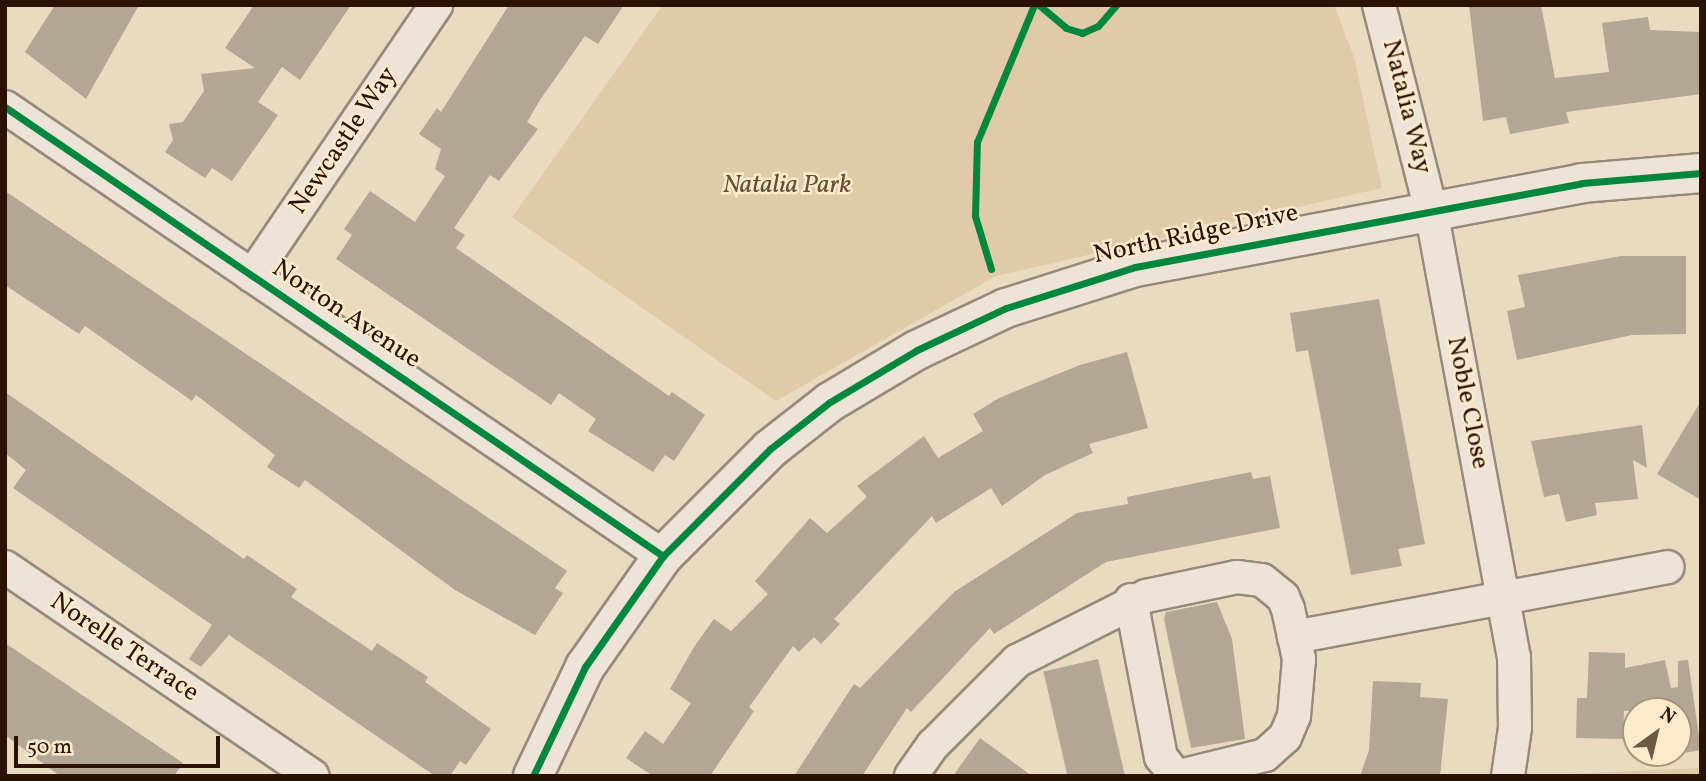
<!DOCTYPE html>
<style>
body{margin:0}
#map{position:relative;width:1706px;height:781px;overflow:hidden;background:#eadbc0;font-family:Vollkorn,serif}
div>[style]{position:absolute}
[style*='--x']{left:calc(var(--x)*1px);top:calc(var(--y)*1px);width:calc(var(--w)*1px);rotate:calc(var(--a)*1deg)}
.green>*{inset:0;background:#e1caa7}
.building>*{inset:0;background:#b2a694;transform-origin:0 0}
.roads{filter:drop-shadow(2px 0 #958a7a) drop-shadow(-2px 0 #958a7a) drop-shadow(0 2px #958a7a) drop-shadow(0 -2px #958a7a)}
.street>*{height:32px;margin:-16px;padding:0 16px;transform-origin:16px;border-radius:16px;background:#ede4d7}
.secondary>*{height:38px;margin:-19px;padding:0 19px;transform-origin:19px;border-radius:19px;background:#ede4d7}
.cycleway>*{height:7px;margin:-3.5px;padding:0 3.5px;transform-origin:3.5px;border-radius:3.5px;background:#00873e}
span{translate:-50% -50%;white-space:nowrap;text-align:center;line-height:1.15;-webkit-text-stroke:5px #fdeacb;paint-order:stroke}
.street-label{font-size:26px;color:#2c1105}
.park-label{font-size:26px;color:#694d36;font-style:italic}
.frame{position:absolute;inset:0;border:7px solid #2c1105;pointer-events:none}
.north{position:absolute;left:1622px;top:697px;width:70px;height:70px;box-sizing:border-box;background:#fdeacb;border:2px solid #a9937c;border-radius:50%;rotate:34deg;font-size:19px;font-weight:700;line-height:28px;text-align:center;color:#2c1105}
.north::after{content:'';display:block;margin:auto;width:24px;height:32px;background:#6e5846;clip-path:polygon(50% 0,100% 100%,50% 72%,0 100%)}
.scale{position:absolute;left:14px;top:736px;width:206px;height:32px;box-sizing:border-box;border:4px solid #2c1105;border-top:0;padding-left:9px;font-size:21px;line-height:24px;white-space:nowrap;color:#2c1105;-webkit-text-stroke:5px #fdeacb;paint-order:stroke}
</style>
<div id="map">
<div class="green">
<div style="clip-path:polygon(663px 5px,1334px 5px,1354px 57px,1382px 188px,996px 276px,776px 401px,512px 217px)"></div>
<div style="clip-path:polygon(1701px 768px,1701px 776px,1547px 776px,1547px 775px)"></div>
</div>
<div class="building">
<div style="clip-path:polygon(55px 5px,139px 5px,86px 99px,25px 52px)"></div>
<div style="clip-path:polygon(254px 5px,351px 5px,300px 80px,282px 67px,258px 102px,278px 115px,232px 181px,212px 168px,205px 178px,165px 152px,173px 140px,169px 124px,183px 122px,204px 91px,201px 74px,255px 68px,225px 48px)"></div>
<div style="clip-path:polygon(509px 5px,624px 5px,598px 44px,585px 36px,540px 100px,527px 122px,538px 129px,499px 181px,490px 175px,454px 228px,465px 235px,456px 248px,669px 396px,672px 392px,705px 415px,674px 461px,665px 455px,653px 472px,588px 431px,596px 419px,559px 393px,551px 405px,336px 259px,352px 235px,344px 229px,370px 191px,415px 222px,445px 176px,435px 169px,441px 149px,419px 134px,437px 108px,441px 112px)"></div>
<div style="clip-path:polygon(1469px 5px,1541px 5px,1555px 78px,1609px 72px,1602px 23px,1648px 17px,1650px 30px,1701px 32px,1701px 94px,1566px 112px,1569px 123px,1510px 134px,1506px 117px,1483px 121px)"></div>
<div style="clip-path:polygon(5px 191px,567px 571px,555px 588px,563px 593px,535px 635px,455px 590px,305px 480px,299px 488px,267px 467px,275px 455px,196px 395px,192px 401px,85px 326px,79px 334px,5px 285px)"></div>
<div style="clip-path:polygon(1621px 256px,1686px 256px,1686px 334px,1632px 335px,1517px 360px,1507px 311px,1525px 307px,1518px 275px)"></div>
<div style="clip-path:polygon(1379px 299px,1425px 544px,1398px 549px,1402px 566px,1351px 575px,1308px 350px,1296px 352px,1290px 313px)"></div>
<div style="clip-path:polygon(1127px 352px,1148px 428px,1089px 444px,1093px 453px,1045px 475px,1002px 506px,991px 488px,936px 523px,932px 516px,834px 619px,840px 624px,821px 644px,814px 637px,799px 652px,793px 646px,749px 707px,754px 711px,710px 776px,653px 776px,626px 758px,645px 731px,663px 744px,691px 703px,670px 689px,694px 647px,714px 619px,731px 631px,768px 594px,755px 581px,810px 518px,827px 533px,867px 497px,857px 486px,924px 436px,938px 458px,983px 431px,973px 414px,999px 398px,1080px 365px)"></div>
<div style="clip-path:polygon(5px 392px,244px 559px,247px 555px,297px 589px,291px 597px,372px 651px,377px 643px,428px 677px,425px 682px,491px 729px,466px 765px,460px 761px,450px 776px,435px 776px,229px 635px,201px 667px,189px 659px,212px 625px,13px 488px,26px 470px,5px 453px)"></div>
<div style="clip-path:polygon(1701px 401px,1701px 500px,1657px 474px)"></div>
<div style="clip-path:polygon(1642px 425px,1647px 468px,1633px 460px,1638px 499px,1595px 503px,1597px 515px,1566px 522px,1559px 494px,1544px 497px,1531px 441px)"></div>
<div style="clip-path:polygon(1251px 472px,1253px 479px,1270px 476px,1280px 528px,1106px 562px,994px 634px,990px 628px,911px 712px,907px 708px,862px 776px,794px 776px,854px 684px,860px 688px,954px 592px,1077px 513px,1128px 504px,1127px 497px)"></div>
<div style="clip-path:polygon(1217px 602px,1232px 639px,1245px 739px,1191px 748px,1164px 619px,1166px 612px)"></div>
<div style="clip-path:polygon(5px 643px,183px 763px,174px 776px,60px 776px,5px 735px)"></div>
<div style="clip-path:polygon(1589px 652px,1625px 653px,1625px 668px,1665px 660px,1671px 688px,1678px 687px,1678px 661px,1688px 660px,1701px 750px,1678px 754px,1678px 711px,1624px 711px,1623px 739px,1576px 738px,1577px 698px,1587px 698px)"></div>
<div style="left:1098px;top:659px;width:120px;height:56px;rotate:77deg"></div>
<div style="clip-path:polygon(1373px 681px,1421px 683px,1420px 697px,1448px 699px,1440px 776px,1360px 776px,1369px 750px)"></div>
<div style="clip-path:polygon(980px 738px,1032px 776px,953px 776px)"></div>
</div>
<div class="roads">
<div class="street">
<div style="--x:1379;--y:5;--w:211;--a:75.8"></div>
<div style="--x:1431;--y:210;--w:455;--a:79.5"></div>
<div style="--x:1514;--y:657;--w:71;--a:89.2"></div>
<div style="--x:1515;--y:728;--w:49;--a:98.3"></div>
<div style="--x:5;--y:107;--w:797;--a:34.31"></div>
<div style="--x:252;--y:276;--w:328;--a:-55.8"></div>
<div style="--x:5;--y:567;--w:372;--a:34.2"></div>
<div style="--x:1131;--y:600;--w:160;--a:79.2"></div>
<div style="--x:1161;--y:757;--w:24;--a:52"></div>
<div style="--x:1294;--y:637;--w:380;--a:-10.6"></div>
<div style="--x:911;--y:776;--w:38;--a:-55"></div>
<div style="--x:933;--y:745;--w:119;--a:-45"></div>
<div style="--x:1017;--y:661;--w:144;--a:-26.7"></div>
<div style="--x:1146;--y:596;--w:93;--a:-11.8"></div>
<div style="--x:1237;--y:577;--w:25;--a:7"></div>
<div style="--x:1262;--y:580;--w:27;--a:39"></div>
<div style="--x:1283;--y:597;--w:13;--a:67"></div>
<div style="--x:1288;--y:609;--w:51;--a:77.6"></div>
<div style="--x:1299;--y:659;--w:57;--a:95"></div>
<div style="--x:1294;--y:716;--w:23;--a:113"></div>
<div style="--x:1285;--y:737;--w:27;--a:138"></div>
<div style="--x:1265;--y:755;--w:88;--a:166.1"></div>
</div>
<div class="secondary">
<div style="--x:533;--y:776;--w:121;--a:-64.5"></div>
<div style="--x:585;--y:667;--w:136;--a:-54.9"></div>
<div style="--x:663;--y:556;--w:151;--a:-45"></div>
<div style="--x:770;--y:449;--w:76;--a:-38.1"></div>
<div style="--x:830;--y:402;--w:101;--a:-30.9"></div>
<div style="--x:917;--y:350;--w:98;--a:-25.3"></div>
<div style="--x:1006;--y:308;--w:135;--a:-17.6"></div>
<div style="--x:1135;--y:267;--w:455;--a:-10.6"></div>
<div style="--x:1582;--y:183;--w:119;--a:-4.8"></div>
</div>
</div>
<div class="cycleway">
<div style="--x:1039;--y:5;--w:35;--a:40"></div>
<div style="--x:1066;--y:28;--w:17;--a:17"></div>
<div style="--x:1082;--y:33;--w:17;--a:-24"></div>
<div style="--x:1098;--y:26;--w:28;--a:-49"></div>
<div style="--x:5;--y:107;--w:797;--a:34.31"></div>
<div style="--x:991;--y:269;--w:55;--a:-106.8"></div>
<div style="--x:975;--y:216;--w:74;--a:-88.5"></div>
<div style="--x:977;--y:142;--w:148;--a:-67.4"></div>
<div style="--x:533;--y:776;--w:121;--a:-64.5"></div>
<div style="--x:585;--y:667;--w:136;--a:-54.9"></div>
<div style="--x:663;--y:556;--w:151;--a:-45"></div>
<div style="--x:770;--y:449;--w:76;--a:-38.1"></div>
<div style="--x:830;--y:402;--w:101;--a:-30.9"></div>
<div style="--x:917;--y:350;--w:98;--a:-25.3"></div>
<div style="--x:1006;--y:308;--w:135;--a:-17.6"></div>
<div style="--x:1135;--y:267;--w:455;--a:-10.6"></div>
<div style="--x:1582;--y:183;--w:119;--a:-4.8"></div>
</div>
<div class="street-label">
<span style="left:1406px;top:107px;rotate:76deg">Natalia Way</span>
<span style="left:344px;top:141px;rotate:-56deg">Newcastle Way</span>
<span style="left:1196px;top:235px;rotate:-12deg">North Ridge Drive</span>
<span style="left:346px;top:315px;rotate:34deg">Norton Avenue</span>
<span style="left:1467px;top:403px;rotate:79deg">Noble Close</span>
<span style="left:124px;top:648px;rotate:34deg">Norelle Terrace</span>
</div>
<div class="park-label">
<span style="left:787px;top:186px">Natalia Park</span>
</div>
<div class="frame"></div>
<div class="north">N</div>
<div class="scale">50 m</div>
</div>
